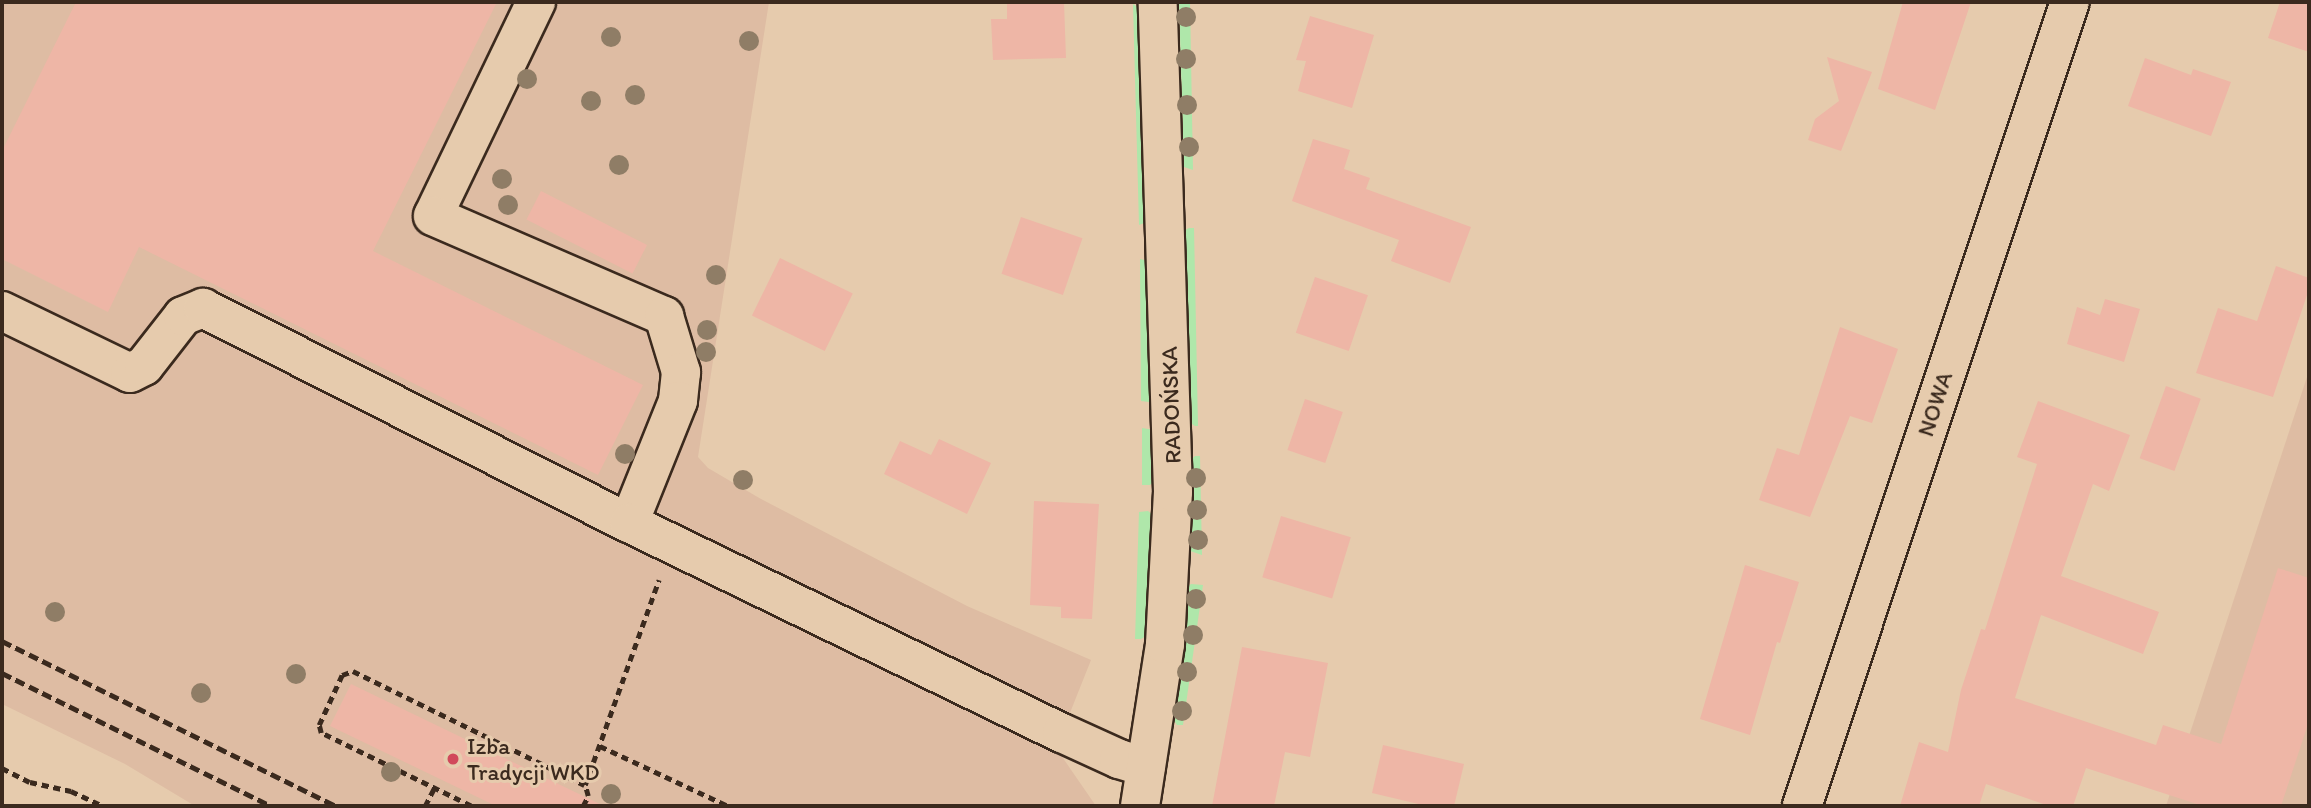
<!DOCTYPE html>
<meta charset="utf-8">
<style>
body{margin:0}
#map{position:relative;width:2311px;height:808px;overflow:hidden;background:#e6cbad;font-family:Itim,sans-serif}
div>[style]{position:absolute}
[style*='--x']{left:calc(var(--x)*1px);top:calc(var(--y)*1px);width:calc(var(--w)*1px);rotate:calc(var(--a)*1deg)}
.built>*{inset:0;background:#debca3}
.green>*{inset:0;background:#afe7aa}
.building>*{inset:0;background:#eeb6a6;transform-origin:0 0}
.path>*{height:4.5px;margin-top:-2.25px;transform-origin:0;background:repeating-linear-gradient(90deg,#3b2a1e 0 7px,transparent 0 12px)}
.roads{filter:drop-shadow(2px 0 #3b2a1e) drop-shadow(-2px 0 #3b2a1e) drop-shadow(0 2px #3b2a1e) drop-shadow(0 -2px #3b2a1e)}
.minor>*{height:38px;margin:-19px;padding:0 19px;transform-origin:19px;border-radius:19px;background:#e6cbad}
.rail>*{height:5px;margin-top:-2.5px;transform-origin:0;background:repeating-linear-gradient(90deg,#3b2a1e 0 10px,transparent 0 15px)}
.trees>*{width:20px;height:20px;margin:-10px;border-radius:50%;background:#8f7d66}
.dots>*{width:19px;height:19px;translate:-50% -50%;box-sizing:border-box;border:4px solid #e6cbad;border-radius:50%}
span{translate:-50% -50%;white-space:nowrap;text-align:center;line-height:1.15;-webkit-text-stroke:6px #e6cbad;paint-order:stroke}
.street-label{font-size:23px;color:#3b2a1e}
.poi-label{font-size:23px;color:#3b2a1e}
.left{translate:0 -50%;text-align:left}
.frame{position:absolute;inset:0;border:4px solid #3b2a1e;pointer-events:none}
</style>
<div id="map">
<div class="built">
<div style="clip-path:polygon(2px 2px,769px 2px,698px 457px,708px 468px,761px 499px,967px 606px,1091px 660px,1056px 748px,1096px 806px,195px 806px,125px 764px,2px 704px)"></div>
<div style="clip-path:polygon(2309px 371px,2309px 806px,2166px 806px)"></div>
</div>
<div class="green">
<div style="clip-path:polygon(1179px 2px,1190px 2px,1193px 170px,1184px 167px)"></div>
<div style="clip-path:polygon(1133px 4px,1139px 8px,1147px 222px,1139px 225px)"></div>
<div style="clip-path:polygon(1189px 228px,1194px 228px,1198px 426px,1195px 426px,1192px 424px,1185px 230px)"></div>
<div style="clip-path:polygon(1140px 259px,1149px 261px,1153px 399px,1149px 402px,1141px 401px)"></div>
<div style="clip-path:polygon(1142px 428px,1154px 430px,1154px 481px,1150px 485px,1142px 485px)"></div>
<div style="clip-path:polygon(1195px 456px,1200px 456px,1202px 555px,1190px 551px,1192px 459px)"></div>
<div style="clip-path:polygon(1148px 511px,1153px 515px,1146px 636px,1141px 639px,1135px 639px,1139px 512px)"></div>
<div style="clip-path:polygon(1191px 584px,1203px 585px,1183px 725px,1177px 725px,1173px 719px,1187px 587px)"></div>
</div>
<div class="building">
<div style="clip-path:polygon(76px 2px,497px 2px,373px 251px,643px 385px,598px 475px,139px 247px,108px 312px,2px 259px,2px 151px)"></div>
<div style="clip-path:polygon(1007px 2px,1064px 2px,1066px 58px,993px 60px,991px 19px,1007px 19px)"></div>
<div style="clip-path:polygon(1903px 2px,1971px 2px,1935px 110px,1878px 89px)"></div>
<div style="clip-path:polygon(2280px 2px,2309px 2px,2309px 52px,2268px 38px)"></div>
<div style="clip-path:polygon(1310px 16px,1374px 35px,1352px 108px,1298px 91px,1306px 61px,1296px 60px)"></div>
<div style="clip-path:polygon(1827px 57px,1872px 72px,1841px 151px,1808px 140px,1815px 119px,1839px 101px)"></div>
<div style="clip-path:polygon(2145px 58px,2191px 75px,2193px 69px,2231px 82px,2211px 136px,2128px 106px)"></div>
<div style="clip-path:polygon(1313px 139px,1350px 150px,1344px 169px,1370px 178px,1366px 189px,1471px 227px,1450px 283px,1391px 261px,1399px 240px,1292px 201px)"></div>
<div style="left:541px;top:191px;width:119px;height:32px;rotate:27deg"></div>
<div style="left:1021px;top:217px;width:65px;height:60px;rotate:19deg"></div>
<div style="left:780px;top:258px;width:81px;height:64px;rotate:26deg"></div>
<div style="clip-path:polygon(2276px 266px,2309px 278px,2309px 289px,2273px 397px,2196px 373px,2218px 308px,2257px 321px)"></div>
<div style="left:1315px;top:277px;width:56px;height:59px;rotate:19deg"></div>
<div style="clip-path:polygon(2105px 299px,2140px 309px,2124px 362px,2067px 344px,2077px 307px,2100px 315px)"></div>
<div style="clip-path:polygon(1840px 327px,1898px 349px,1872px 423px,1850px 416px,1810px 517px,1759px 500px,1777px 448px,1799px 455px)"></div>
<div style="left:2166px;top:386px;width:37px;height:77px;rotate:20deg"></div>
<div style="left:1305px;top:399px;width:40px;height:54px;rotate:19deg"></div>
<div style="clip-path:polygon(2038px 401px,2130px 435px,2109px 491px,2093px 484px,2061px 576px,2159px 612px,2143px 654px,2041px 615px,2015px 698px,2156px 745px,2163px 725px,2221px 744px,2278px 568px,2309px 578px,2309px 721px,2281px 806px,2203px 806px,2086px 768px,2073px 806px,2049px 806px,1986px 784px,1979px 806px,1900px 806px,1919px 742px,1948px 752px,1961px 690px,1981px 629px,1985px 630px,2037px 464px,2017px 457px)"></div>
<div style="clip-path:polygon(939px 439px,991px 463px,967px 514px,884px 474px,900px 441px,931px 455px)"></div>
<div style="clip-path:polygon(1034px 501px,1099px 504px,1092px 619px,1061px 618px,1061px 607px,1030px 605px)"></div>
<div style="left:1281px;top:516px;width:73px;height:64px;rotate:17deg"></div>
<div style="clip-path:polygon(1745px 565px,1799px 582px,1780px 643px,1777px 642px,1750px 735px,1700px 719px)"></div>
<div style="clip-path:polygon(1242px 647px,1328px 663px,1310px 757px,1285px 752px,1274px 806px,1212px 806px)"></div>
<div style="clip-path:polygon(351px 684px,604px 806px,496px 806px,330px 726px)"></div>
<div style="clip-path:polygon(1383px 745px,1464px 764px,1454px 806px,1427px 806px,1372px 793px)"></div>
</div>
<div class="path">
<div style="--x:600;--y:746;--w:141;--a:25.1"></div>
<div style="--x:2;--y:768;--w:31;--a:27"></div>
<div style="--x:30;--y:782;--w:42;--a:12.4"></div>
<div style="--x:71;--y:791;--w:35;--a:25"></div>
<div style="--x:425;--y:806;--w:20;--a:-63"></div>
<div style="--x:471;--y:806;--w:167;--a:-154"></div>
<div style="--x:321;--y:733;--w:8;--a:-104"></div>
<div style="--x:319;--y:725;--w:55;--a:-65.3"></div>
<div style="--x:342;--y:675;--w:12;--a:-20"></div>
<div style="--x:353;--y:671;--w:258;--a:26.2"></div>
<div style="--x:583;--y:806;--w:11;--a:-63"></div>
<div style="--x:588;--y:796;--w:11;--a:-105"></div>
<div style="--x:585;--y:785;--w:218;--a:-70.2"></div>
</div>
<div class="roads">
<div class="minor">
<div style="--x:536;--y:2;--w:237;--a:115.7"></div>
<div style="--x:433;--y:216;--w:252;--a:23.4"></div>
<div style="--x:664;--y:316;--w:59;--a:73.1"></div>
<div style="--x:681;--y:372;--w:29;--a:96"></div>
<div style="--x:678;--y:401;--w:131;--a:111.9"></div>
<div style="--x:2;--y:311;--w:142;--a:25.8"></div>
<div style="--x:130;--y:373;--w:16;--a:-27"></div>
<div style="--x:144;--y:366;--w:63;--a:-52"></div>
<div style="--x:183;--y:316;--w:22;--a:-22"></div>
<div style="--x:203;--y:308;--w:477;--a:26.8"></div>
<div style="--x:629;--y:523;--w:481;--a:25.9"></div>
<div style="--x:1062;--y:733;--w:63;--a:24.5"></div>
<div style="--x:1119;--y:759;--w:28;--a:17"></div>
<div style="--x:1140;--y:806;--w:164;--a:-81.2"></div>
<div style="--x:1165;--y:644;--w:152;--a:-87"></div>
<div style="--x:1173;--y:492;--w:490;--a:-91.8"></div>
<div style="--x:1802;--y:806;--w:847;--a:-71.57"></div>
</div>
</div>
<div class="rail">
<div style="--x:2;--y:641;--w:373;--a:26.3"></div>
<div style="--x:2;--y:673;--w:300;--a:26.3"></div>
</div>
<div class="trees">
<div style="left:1186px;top:17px"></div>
<div style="left:611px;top:37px"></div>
<div style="left:749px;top:41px"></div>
<div style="left:1186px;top:59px"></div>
<div style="left:527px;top:79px"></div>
<div style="left:635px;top:95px"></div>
<div style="left:591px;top:101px"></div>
<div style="left:1187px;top:105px"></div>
<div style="left:1189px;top:147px"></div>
<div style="left:619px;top:165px"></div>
<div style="left:502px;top:179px"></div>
<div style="left:508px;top:205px"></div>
<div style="left:716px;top:275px"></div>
<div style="left:707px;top:330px"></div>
<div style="left:706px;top:352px"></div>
<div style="left:625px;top:454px"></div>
<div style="left:1196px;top:478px"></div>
<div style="left:743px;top:480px"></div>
<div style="left:1197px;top:510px"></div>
<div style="left:1198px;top:540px"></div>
<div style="left:1196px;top:599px"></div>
<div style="left:55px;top:612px"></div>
<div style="left:1193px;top:635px"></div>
<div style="left:1187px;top:672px"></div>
<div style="left:296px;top:674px"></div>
<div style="left:201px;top:693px"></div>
<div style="left:1182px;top:711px"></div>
<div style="left:391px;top:772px"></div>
<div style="left:611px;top:794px"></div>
</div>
<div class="dots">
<div style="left:453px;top:759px;background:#d1495b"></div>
</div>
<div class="street-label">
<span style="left:1935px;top:404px;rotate:-72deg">NOWA</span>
<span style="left:1171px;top:405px;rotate:-92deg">RADOŃSKA</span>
</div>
<div class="poi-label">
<span class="left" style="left:467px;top:759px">Izba<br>Tradycji WKD</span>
</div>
<div class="frame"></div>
</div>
